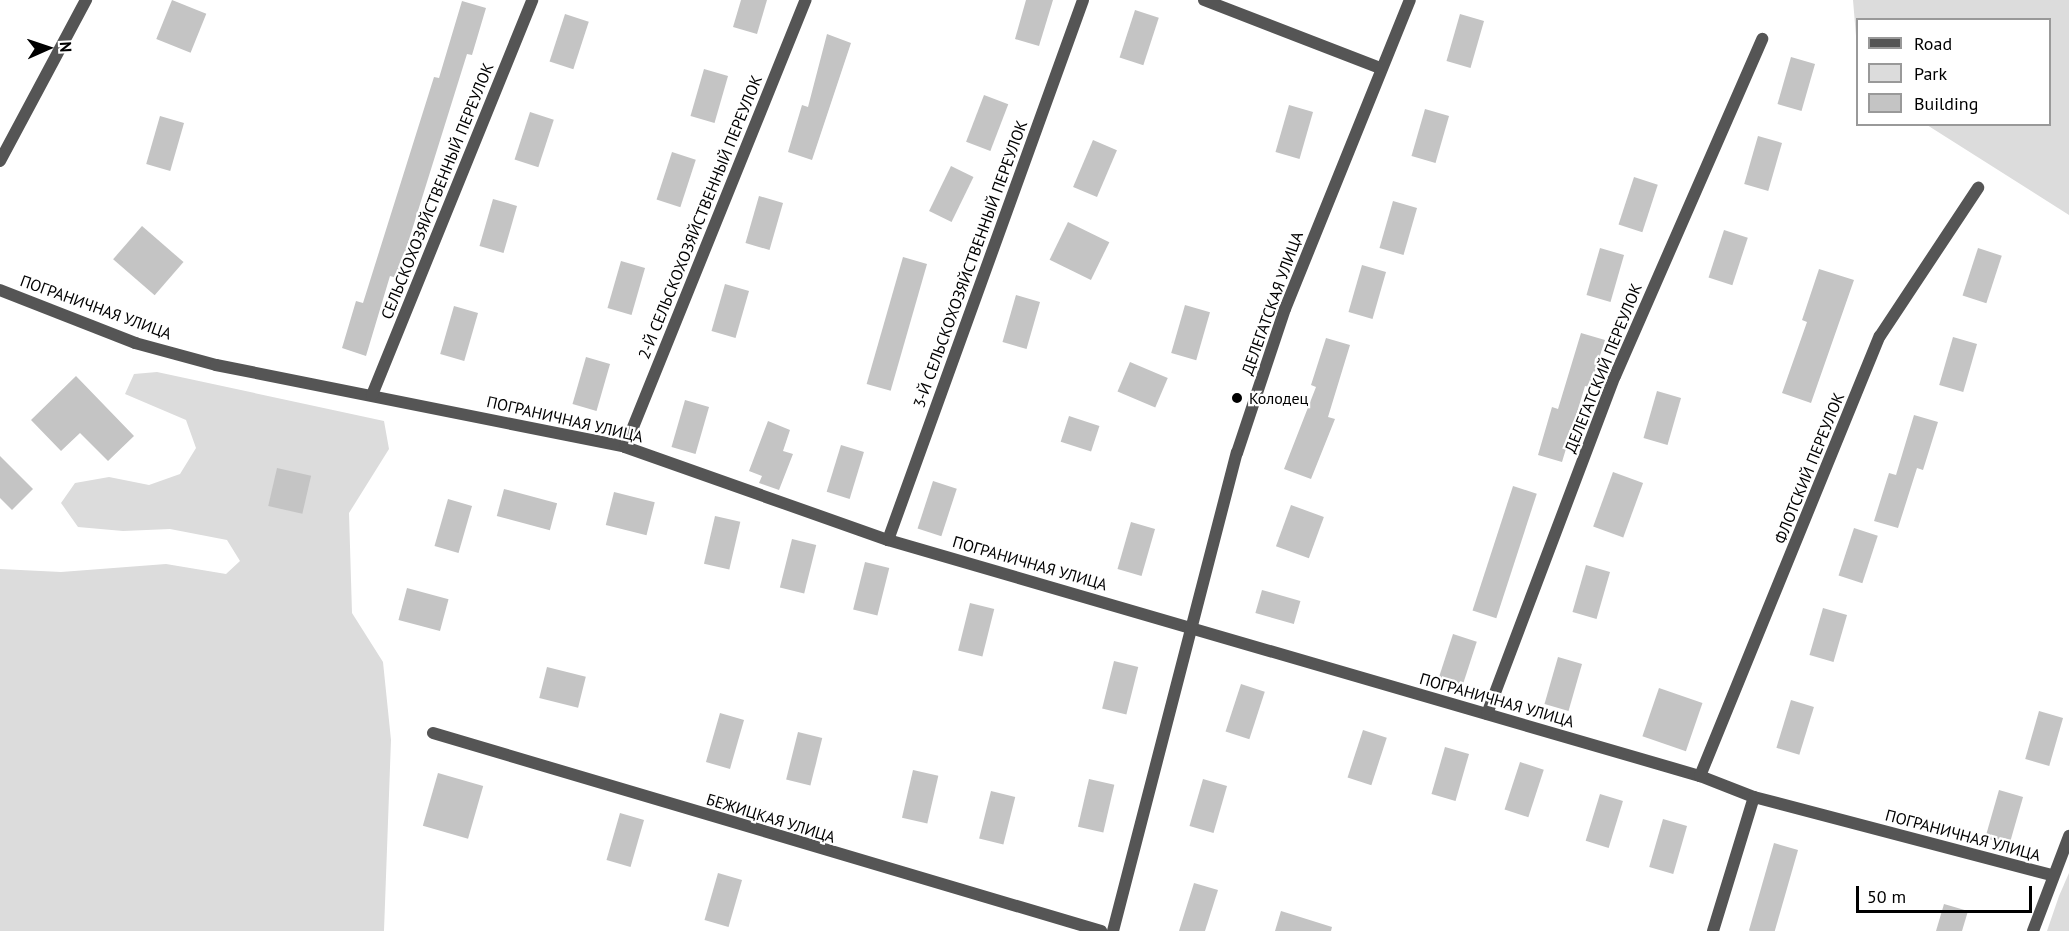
<!DOCTYPE html>
<meta charset="utf-8">
<style>
body{margin:0}
#map{position:relative;width:2069px;height:931px;overflow:hidden;background:#fff;font-family:"PT Sans",sans-serif}
div>[style]{position:absolute}
[style*='--x']{left:calc(var(--x)*1px);top:calc(var(--y)*1px);width:calc(var(--w)*1px);rotate:calc(var(--a)*1deg)}
.green>*{inset:0;background:#dcdcdc}
.building>*{inset:0;background:#c4c4c4;transform-origin:0 0}
.minor>*{height:12px;margin:-6px;padding:0 6px;transform-origin:6px;border-radius:6px;background:#555}
.tertiary>*{height:12px;margin:-6px;padding:0 6px;transform-origin:6px;border-radius:6px;background:#555}
.dots>*{width:16px;height:16px;translate:-50% -50%;box-sizing:border-box;border:3px solid #fff;border-radius:50%}
span{translate:-50% -50%;white-space:nowrap;text-align:center;line-height:1.15;-webkit-text-stroke:4.5px #fff;paint-order:stroke}
.street-label{font-size:16px;color:#000}
.poi-label{font-size:16px;color:#000}
.left{translate:0 -50%;text-align:left}
.legend{position:absolute;left:1856px;top:18px;width:195px;height:108px;box-sizing:border-box;background:#fff;border:2px solid #999;margin:0;padding:8px 10px;list-style:none;font-size:18px;color:#000}
.legend li{display:flex;align-items:center;gap:12px;height:30px}
.legend b{width:30px;border:2px solid #999}
.north{position:absolute;left:18px;top:18px;width:60px;height:60px;-webkit-text-stroke:4px #fff;paint-order:stroke;rotate:87deg;font-size:16px;font-weight:700;line-height:24px;text-align:center;color:#000}
.north::after{content:'';display:block;margin:auto;width:21px;height:27px;background:#000;clip-path:polygon(50% 0,100% 100%,50% 72%,0 100%)}
.scale{position:absolute;left:1856px;top:886px;width:176px;height:27px;box-sizing:border-box;border:3px solid #000;border-top:0;padding-left:8px;font-size:18px;line-height:21px;white-space:nowrap;color:#000;-webkit-text-stroke:4px #fff;paint-order:stroke}
</style>
<div id="map">
<div class="green">
<div style="clip-path:polygon(1853px 0,2069px 0,2069px 215px,1927px 125px,2050px 124px,2050px 20px,1858px 20px,1857px 48px)"></div>
<div style="clip-path:polygon(157px 372px,384px 421px,389px 449px,349px 513px,352px 613px,383px 662px,391px 740px,384px 931px,0 931px,0 569px,61px 572px,166px 564px,226px 574px,240px 561px,227px 540px,170px 529px,123px 531px,78px 527px,61px 503px,75px 483px,109px 477px,149px 485px,180px 474px,196px 448px,186px 420px,125px 394px,134px 374px)"></div>
<div style="clip-path:polygon(2069px 873px,2069px 931px,2047px 931px,2059px 896px)"></div>
</div>
<div class="building">
<div style="left:172px;top:0;width:37px;height:42px;rotate:22deg"></div>
<div style="clip-path:polygon(741px 0,767px 0,757px 34px,733px 27px)"></div>
<div style="clip-path:polygon(1026px 0,1053px 0,1039px 46px,1015px 39px)"></div>
<div style="clip-path:polygon(462px 1px,486px 8px,472px 55px,467px 54px,397px 278px,390px 276px,366px 356px,342px 348px,356px 301px,363px 303px,434px 77px,439px 78px)"></div>
<div style="left:1135px;top:10px;width:25px;height:50px;rotate:18deg"></div>
<div style="left:565px;top:14px;width:25px;height:50px;rotate:18deg"></div>
<div style="left:1460px;top:14px;width:25px;height:49px;rotate:16deg"></div>
<div style="clip-path:polygon(827px 34px,851px 43px,812px 160px,788px 152px,802px 105px,808px 107px)"></div>
<div style="left:1791px;top:57px;width:25px;height:49px;rotate:16deg"></div>
<div style="left:704px;top:69px;width:25px;height:49px;rotate:16deg"></div>
<div style="left:984px;top:95px;width:26px;height:50px;rotate:21deg"></div>
<div style="left:1289px;top:105px;width:25px;height:49px;rotate:16deg"></div>
<div style="left:1425px;top:109px;width:25px;height:49px;rotate:16deg"></div>
<div style="left:530px;top:112px;width:25px;height:50px;rotate:18deg"></div>
<div style="left:160px;top:116px;width:25px;height:50px;rotate:16deg"></div>
<div style="left:1758px;top:136px;width:25px;height:50px;rotate:16deg"></div>
<div style="left:1093px;top:140px;width:26px;height:51px;rotate:23deg"></div>
<div style="left:672px;top:152px;width:25px;height:50px;rotate:18deg"></div>
<div style="left:951px;top:166px;width:25px;height:50px;rotate:26deg"></div>
<div style="left:1634px;top:177px;width:25px;height:50px;rotate:18deg"></div>
<div style="left:759px;top:196px;width:25px;height:49px;rotate:16deg"></div>
<div style="left:493px;top:199px;width:25px;height:49px;rotate:16deg"></div>
<div style="left:1393px;top:201px;width:25px;height:49px;rotate:16deg"></div>
<div style="left:1068px;top:222px;width:46px;height:42px;rotate:26deg"></div>
<div style="left:142px;top:226px;width:55px;height:44px;rotate:41deg"></div>
<div style="left:1724px;top:230px;width:25px;height:50px;rotate:18deg"></div>
<div style="left:1600px;top:248px;width:25px;height:49px;rotate:16deg"></div>
<div style="left:1978px;top:248px;width:25px;height:50px;rotate:18deg"></div>
<div style="left:903px;top:257px;width:25px;height:132px;rotate:16deg"></div>
<div style="left:621px;top:261px;width:25px;height:49px;rotate:16deg"></div>
<div style="left:1362px;top:265px;width:25px;height:49px;rotate:16deg"></div>
<div style="clip-path:polygon(1819px 269px,1854px 280px,1811px 403px,1782px 393px,1807px 322px,1802px 320px)"></div>
<div style="left:725px;top:284px;width:25px;height:49px;rotate:16deg"></div>
<div style="left:1016px;top:295px;width:25px;height:49px;rotate:16deg"></div>
<div style="left:1185px;top:305px;width:26px;height:50px;rotate:16deg"></div>
<div style="left:454px;top:306px;width:25px;height:50px;rotate:16deg"></div>
<div style="clip-path:polygon(1581px 333px,1605px 340px,1590px 387px,1585px 386px,1562px 462px,1538px 455px,1552px 407px,1558px 409px)"></div>
<div style="left:1953px;top:337px;width:25px;height:50px;rotate:16deg"></div>
<div style="clip-path:polygon(1326px 338px,1350px 345px,1328px 417px,1335px 419px,1311px 479px,1284px 469px,1316px 387px,1311px 385px)"></div>
<div style="left:586px;top:357px;width:25px;height:49px;rotate:16deg"></div>
<div style="left:1130px;top:362px;width:41px;height:32px;rotate:23deg"></div>
<div style="clip-path:polygon(76px 376px,134px 436px,108px 461px,80px 433px,61px 451px,31px 420px)"></div>
<div style="left:1657px;top:391px;width:25px;height:49px;rotate:16deg"></div>
<div style="left:685px;top:400px;width:25px;height:49px;rotate:16deg"></div>
<div style="clip-path:polygon(1914px 415px,1938px 422px,1923px 470px,1917px 468px,1898px 528px,1874px 521px,1889px 473px,1896px 475px)"></div>
<div style="left:1069px;top:416px;width:32px;height:27px;rotate:18deg"></div>
<div style="clip-path:polygon(768px 421px,790px 430px,783px 451px,793px 454px,779px 490px,759px 483px,762px 476px,749px 471px)"></div>
<div style="left:841px;top:445px;width:24px;height:49px;rotate:17deg"></div>
<div style="clip-path:polygon(0 456px,33px 489px,12px 510px,0 498px)"></div>
<div style="left:277px;top:468px;width:35px;height:39px;rotate:13deg"></div>
<div style="left:1613px;top:472px;width:32px;height:58px;rotate:20deg"></div>
<div style="left:933px;top:481px;width:25px;height:50px;rotate:18deg"></div>
<div style="left:1513px;top:486px;width:25px;height:131px;rotate:18deg"></div>
<div style="left:504px;top:489px;width:55px;height:28px;rotate:15deg"></div>
<div style="left:614px;top:492px;width:42px;height:34px;rotate:14deg"></div>
<div style="left:448px;top:499px;width:25px;height:49px;rotate:16deg"></div>
<div style="left:1291px;top:505px;width:35px;height:44px;rotate:20deg"></div>
<div style="left:715px;top:516px;width:26px;height:49px;rotate:13deg"></div>
<div style="left:1131px;top:522px;width:25px;height:49px;rotate:16deg"></div>
<div style="left:1854px;top:528px;width:25px;height:50px;rotate:18deg"></div>
<div style="left:792px;top:539px;width:25px;height:50px;rotate:14deg"></div>
<div style="left:865px;top:562px;width:25px;height:49px;rotate:14deg"></div>
<div style="left:1586px;top:565px;width:25px;height:49px;rotate:16deg"></div>
<div style="left:407px;top:588px;width:43px;height:33px;rotate:15deg"></div>
<div style="left:1262px;top:590px;width:40px;height:24px;rotate:16deg"></div>
<div style="left:970px;top:603px;width:25px;height:49px;rotate:14deg"></div>
<div style="left:1823px;top:608px;width:25px;height:49px;rotate:16deg"></div>
<div style="left:1453px;top:634px;width:25px;height:50px;rotate:18deg"></div>
<div style="left:1558px;top:657px;width:25px;height:49px;rotate:16deg"></div>
<div style="left:1114px;top:661px;width:25px;height:49px;rotate:14deg"></div>
<div style="left:547px;top:667px;width:40px;height:32px;rotate:14deg"></div>
<div style="left:1241px;top:684px;width:25px;height:50px;rotate:18deg"></div>
<div style="left:1659px;top:688px;width:46px;height:51px;rotate:19deg"></div>
<div style="left:1791px;top:700px;width:24px;height:50px;rotate:17deg"></div>
<div style="left:2039px;top:711px;width:25px;height:50px;rotate:16deg"></div>
<div style="left:720px;top:713px;width:25px;height:51px;rotate:16deg"></div>
<div style="left:1363px;top:730px;width:25px;height:50px;rotate:18deg"></div>
<div style="left:798px;top:732px;width:25px;height:49px;rotate:14deg"></div>
<div style="left:1445px;top:747px;width:25px;height:49px;rotate:16deg"></div>
<div style="left:1520px;top:762px;width:25px;height:50px;rotate:18deg"></div>
<div style="left:913px;top:770px;width:26px;height:49px;rotate:13deg"></div>
<div style="left:438px;top:773px;width:47px;height:55px;rotate:16deg"></div>
<div style="left:1089px;top:779px;width:26px;height:49px;rotate:13deg"></div>
<div style="left:1203px;top:779px;width:25px;height:49px;rotate:16deg"></div>
<div style="left:1999px;top:790px;width:25px;height:50px;rotate:16deg"></div>
<div style="left:991px;top:791px;width:25px;height:49px;rotate:14deg"></div>
<div style="left:1600px;top:794px;width:24px;height:49px;rotate:17deg"></div>
<div style="left:620px;top:813px;width:25px;height:49px;rotate:16deg"></div>
<div style="left:1663px;top:819px;width:25px;height:50px;rotate:16deg"></div>
<div style="left:1774px;top:843px;width:25px;height:91px;rotate:16deg"></div>
<div style="left:718px;top:873px;width:25px;height:49px;rotate:16deg"></div>
<div style="clip-path:polygon(1194px 883px,1218px 890px,1205px 931px,1179px 931px)"></div>
<div style="clip-path:polygon(1944px 904px,1968px 911px,1962px 931px,1936px 931px)"></div>
<div style="clip-path:polygon(1281px 911px,1332px 927px,1331px 931px,1275px 931px)"></div>
</div>
<div class="minor">
<div style="--x:1204;--y:0;--w:189;--a:21.1"></div>
<div style="--x:0;--y:161;--w:183;--a:-61.9"></div>
<div style="--x:0;--y:290;--w:145;--a:21.4"></div>
<div style="--x:135;--y:343;--w:84;--a:15.2"></div>
<div style="--x:216;--y:365;--w:417;--a:11.3"></div>
<div style="--x:625;--y:447;--w:279;--a:19.5"></div>
<div style="--x:888;--y:540;--w:846;--a:16.21"></div>
<div style="--x:1700;--y:776;--w:58;--a:21.3"></div>
<div style="--x:1754;--y:797;--w:307;--a:14.7"></div>
<div style="--x:372;--y:395;--w:426;--a:-67.9"></div>
<div style="--x:625;--y:447;--w:482;--a:-68"></div>
<div style="--x:888;--y:540;--w:574;--a:-70.14"></div>
<div style="--x:1487;--y:714;--w:361;--a:-69.3"></div>
<div style="--x:1615;--y:376;--w:368;--a:-66.4"></div>
<div style="--x:433;--y:733;--w:697;--a:16.51"></div>
<div style="--x:1700;--y:776;--w:475;--a:-67.8"></div>
<div style="--x:1880;--y:336;--w:178;--a:-56.5"></div>
<div style="--x:1713;--y:931;--w:140;--a:-73"></div>
<div style="--x:2033;--y:931;--w:102;--a:-69.2"></div>
</div>
<div class="tertiary">
<div style="--x:1113;--y:931;--w:494;--a:-75.5"></div>
<div style="--x:1237;--y:453;--w:152;--a:-71.6"></div>
<div style="--x:1285;--y:309;--w:333;--a:-68"></div>
</div>
<div class="dots">
<div style="left:1237px;top:398px;background:#000"></div>
</div>
<div class="street-label">
<span style="left:437px;top:191px;rotate:-68deg">СЕЛЬСКОХОЗЯЙСТВЕННЫЙ ПЕРЕУЛОК</span>
<span style="left:700px;top:217px;rotate:-68deg">2-Й СЕЛЬСКОХОЗЯЙСТВЕННЫЙ ПЕРЕУЛОК</span>
<span style="left:970px;top:264px;rotate:-70deg">3-Й СЕЛЬСКОХОЗЯЙСТВЕННЫЙ ПЕРЕУЛОК</span>
<span style="left:1272px;top:303px;rotate:-70deg">ДЕЛЕГАТСКАЯ УЛИЦА</span>
<span style="left:96px;top:307px;rotate:20deg">ПОГРАНИЧНАЯ УЛИЦА</span>
<span style="left:1603px;top:368px;rotate:-68deg">ДЕЛЕГАТСКИЙ ПЕРЕУЛОК</span>
<span style="left:565px;top:419px;rotate:13deg">ПОГРАНИЧНАЯ УЛИЦА</span>
<span style="left:1809px;top:468px;rotate:-68deg">ФЛОТСКИЙ ПЕРЕУЛОК</span>
<span style="left:1030px;top:563px;rotate:16deg">ПОГРАНИЧНАЯ УЛИЦА</span>
<span style="left:1497px;top:700px;rotate:16deg">ПОГРАНИЧНАЯ УЛИЦА</span>
<span style="left:771px;top:818px;rotate:17deg">БЕЖИЦКАЯ УЛИЦА</span>
<span style="left:1963px;top:835px;rotate:15deg">ПОГРАНИЧНАЯ УЛИЦА</span>
</div>
<div class="poi-label">
<span class="left" style="left:1249px;top:398px">Колодец</span>
</div>
<ul class="legend">
<li><b style="height:8px;background:#555"></b>Road</li>
<li><b style="height:16px;background:#dcdcdc"></b>Park</li>
<li><b style="height:16px;background:#c4c4c4"></b>Building</li>
</ul>
<div class="north">N</div>
<div class="scale">50 m</div>
</div>
